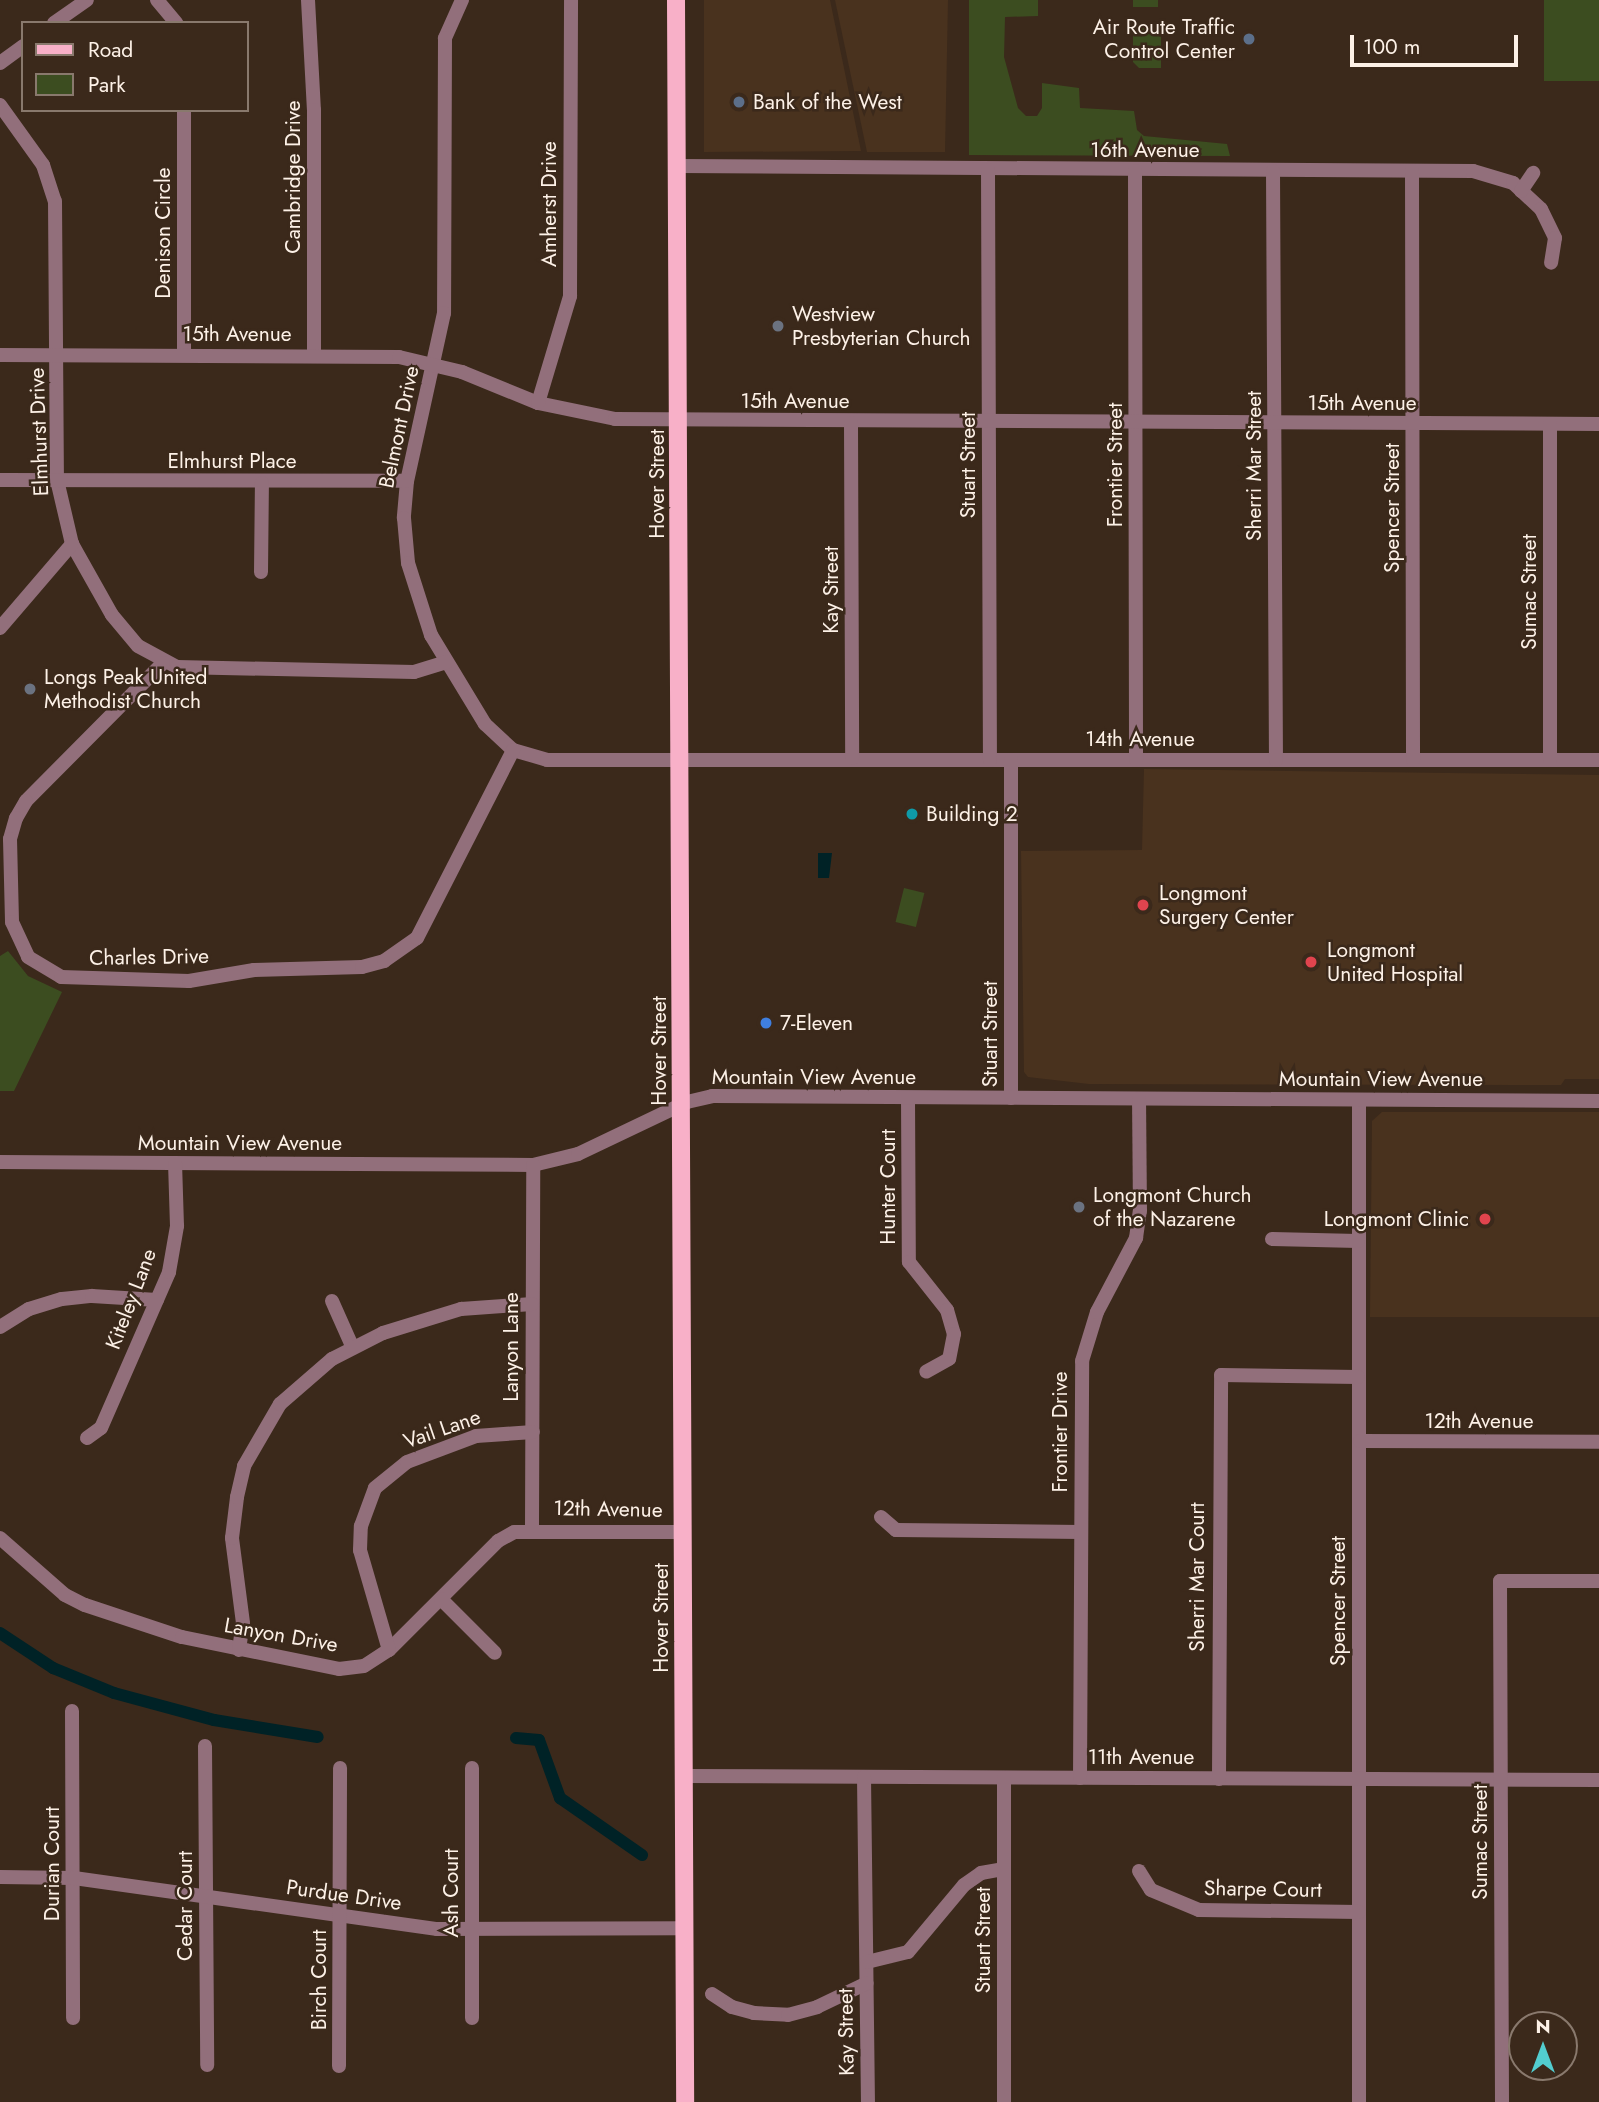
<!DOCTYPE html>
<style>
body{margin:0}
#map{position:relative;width:1599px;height:2102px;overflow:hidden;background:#3b291b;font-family:Jost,sans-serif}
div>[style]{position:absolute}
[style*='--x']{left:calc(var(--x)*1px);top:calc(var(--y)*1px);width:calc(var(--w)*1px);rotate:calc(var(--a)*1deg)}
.built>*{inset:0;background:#49321e}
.green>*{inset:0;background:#3c4d20;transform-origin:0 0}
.water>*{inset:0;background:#002226}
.canal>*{height:12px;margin:-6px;padding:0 6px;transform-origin:6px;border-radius:6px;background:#002226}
.minor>*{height:14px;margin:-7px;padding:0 7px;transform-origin:7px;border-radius:7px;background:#926f7b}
.major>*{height:18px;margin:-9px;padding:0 9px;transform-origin:9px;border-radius:9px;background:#f8b0c8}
.dots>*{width:19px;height:19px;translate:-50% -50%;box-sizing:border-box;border:4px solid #3b291b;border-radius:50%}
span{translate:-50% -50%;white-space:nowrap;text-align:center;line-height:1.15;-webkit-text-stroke:5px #3b291b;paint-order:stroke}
.poi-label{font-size:21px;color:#fdf1e7}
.right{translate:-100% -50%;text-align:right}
.left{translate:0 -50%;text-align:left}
.street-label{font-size:21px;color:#fdf1e7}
.legend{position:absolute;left:21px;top:21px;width:228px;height:91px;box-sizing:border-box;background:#3b291b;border:2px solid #89796d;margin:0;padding:9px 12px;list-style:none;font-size:21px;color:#fdf1e7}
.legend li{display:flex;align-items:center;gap:14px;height:35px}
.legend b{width:35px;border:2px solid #89796d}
.north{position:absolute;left:1508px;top:2011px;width:70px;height:70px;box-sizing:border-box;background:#3b291b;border:2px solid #89796d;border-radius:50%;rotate:0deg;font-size:19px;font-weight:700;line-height:28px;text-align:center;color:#fdf1e7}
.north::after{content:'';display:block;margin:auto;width:24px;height:32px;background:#52cdcf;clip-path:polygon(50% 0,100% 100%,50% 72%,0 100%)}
.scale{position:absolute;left:1350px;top:35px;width:168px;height:32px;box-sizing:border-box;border:4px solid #fdf1e7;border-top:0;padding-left:9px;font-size:21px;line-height:24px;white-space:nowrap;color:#fdf1e7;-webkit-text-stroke:5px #3b291b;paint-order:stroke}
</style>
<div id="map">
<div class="built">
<div style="clip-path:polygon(704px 0,830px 0,861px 151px,704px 152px)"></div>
<div style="clip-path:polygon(835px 0,948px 0,945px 152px,867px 152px)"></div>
<div style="clip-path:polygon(1144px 769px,1599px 775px,1599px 1079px,1565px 1079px,1561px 1085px,1089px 1084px,1028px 1077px,1024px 1072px,1021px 851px,1142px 850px)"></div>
<div style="clip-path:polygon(1382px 1112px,1599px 1112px,1599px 1317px,1370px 1317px,1372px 1121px)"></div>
</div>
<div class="green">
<div style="clip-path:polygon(969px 0,1038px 0,1038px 16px,1005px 17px,1004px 57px,1018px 108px,1026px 116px,1037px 116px,1042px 108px,1042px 83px,1079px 88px,1080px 108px,1134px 111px,1137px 130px,1144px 136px,1227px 144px,1230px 156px,969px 155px)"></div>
<div style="left:1133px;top:0;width:25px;height:7px"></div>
<div style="left:1544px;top:0;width:55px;height:81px"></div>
<div style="clip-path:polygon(1133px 23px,1161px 23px,1161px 68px,1139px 68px,1133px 62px)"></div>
<div style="left:904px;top:888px;width:21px;height:35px;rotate:14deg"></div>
<div style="clip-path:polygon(8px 951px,28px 976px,62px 992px,14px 1091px,0 1091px,0 956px)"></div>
</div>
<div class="water">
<div style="clip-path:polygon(818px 853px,832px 853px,829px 878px,818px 878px)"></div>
</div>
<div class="canal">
<div style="--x:0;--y:1633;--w:64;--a:33.4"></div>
<div style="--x:53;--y:1668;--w:66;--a:22.3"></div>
<div style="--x:114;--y:1693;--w:104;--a:15.1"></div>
<div style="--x:214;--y:1720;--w:105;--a:9.3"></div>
<div style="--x:516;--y:1738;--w:23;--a:5"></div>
<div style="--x:539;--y:1740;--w:62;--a:70.1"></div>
<div style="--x:560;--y:1798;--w:100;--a:34.8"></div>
</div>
<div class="minor">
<div style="--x:157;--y:0;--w:30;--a:50"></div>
<div style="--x:308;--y:0;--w:110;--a:86.9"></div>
<div style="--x:314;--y:110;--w:245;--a:90"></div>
<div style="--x:462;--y:0;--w:42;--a:114.1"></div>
<div style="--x:445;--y:38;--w:275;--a:90.2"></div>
<div style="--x:444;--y:313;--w:172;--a:102.4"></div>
<div style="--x:407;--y:481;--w:37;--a:95"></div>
<div style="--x:404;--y:518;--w:45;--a:84.9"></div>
<div style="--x:408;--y:563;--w:76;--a:72.3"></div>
<div style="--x:431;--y:635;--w:104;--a:58.8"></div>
<div style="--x:485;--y:724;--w:38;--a:43"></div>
<div style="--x:513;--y:750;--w:35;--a:16"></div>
<div style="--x:547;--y:760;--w:1052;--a:0"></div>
<div style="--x:54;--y:23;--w:40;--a:-34.9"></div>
<div style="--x:0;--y:63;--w:29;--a:-36"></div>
<div style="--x:0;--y:105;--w:74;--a:54.4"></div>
<div style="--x:43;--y:165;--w:38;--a:72"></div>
<div style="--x:55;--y:201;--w:279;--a:89.6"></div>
<div style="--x:57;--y:480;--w:66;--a:76.8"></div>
<div style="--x:72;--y:544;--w:81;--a:60.6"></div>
<div style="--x:112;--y:615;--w:40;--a:50"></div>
<div style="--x:138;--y:646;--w:44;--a:28.3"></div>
<div style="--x:177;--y:667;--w:237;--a:1.2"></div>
<div style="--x:414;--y:672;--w:34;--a:-17"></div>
<div style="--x:184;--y:110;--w:245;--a:90"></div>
<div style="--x:679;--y:166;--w:794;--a:0.36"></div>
<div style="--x:1473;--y:171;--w:42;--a:16.7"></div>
<div style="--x:1513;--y:183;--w:38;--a:43"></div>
<div style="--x:1541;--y:209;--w:32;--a:64"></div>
<div style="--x:1555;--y:238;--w:25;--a:99"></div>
<div style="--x:988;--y:170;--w:590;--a:89.81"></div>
<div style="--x:1135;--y:171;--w:589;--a:89.9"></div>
<div style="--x:1273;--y:171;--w:589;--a:89.71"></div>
<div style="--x:1412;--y:171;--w:589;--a:89.9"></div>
<div style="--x:1521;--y:191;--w:22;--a:-56"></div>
<div style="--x:0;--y:355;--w:399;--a:0.3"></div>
<div style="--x:399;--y:357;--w:65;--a:13.4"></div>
<div style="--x:462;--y:372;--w:82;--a:22.2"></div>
<div style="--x:538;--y:403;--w:79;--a:11.7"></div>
<div style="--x:615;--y:419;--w:984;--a:0.29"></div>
<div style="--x:538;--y:403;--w:112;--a:-73.3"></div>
<div style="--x:570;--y:296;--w:296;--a:-89.8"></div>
<div style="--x:851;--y:423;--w:335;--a:89.8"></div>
<div style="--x:1550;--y:424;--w:336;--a:90"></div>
<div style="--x:0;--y:480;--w:407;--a:0.1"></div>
<div style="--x:261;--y:572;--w:89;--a:-89.4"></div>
<div style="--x:0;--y:628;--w:111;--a:-49.4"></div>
<div style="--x:163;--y:663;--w:194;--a:134.8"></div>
<div style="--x:26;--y:801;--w:20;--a:120"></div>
<div style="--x:16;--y:818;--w:22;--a:106"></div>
<div style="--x:10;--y:839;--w:83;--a:88.6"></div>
<div style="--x:12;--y:922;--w:38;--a:65"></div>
<div style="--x:28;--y:957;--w:39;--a:31"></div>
<div style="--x:61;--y:977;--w:128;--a:1.8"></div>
<div style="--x:189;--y:981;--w:66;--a:-9.6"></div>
<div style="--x:254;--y:970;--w:108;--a:-1.6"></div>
<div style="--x:362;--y:967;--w:23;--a:-15"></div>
<div style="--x:384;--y:961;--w:40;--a:-34.9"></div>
<div style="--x:417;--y:938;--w:211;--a:-62.9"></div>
<div style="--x:1011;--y:760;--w:338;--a:90"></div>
<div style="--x:908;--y:1098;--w:164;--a:89.7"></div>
<div style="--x:909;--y:1262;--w:61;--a:51.6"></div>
<div style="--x:947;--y:1310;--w:25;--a:74"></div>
<div style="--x:954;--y:1334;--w:25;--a:101"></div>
<div style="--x:949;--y:1359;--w:26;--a:151"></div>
<div style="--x:1359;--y:1100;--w:1002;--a:90"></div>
<div style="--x:0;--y:1162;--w:533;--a:0.32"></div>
<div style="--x:533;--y:1165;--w:46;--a:-13.7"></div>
<div style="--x:578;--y:1154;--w:121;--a:-25.5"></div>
<div style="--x:687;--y:1102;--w:26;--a:-13"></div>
<div style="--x:712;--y:1096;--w:887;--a:0.32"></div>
<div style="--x:1272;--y:1239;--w:86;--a:1.3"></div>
<div style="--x:332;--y:1301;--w:49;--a:66"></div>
<div style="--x:0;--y:1327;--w:34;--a:-32"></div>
<div style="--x:29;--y:1309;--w:34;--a:-17"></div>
<div style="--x:62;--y:1299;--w:30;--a:-6"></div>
<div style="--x:92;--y:1296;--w:65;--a:3.5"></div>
<div style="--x:87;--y:1438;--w:17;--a:-36"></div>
<div style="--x:101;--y:1428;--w:170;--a:-66.4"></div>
<div style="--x:169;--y:1272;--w:47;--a:-80.1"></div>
<div style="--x:177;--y:1226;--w:63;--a:-91.8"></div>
<div style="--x:1360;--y:1441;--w:239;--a:0.2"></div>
<div style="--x:881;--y:1517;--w:20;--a:41"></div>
<div style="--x:896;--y:1530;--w:185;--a:0.6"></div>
<div style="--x:532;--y:1529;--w:364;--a:-89.8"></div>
<div style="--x:0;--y:1538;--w:86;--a:41.2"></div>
<div style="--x:65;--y:1595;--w:22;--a:27"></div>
<div style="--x:85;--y:1605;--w:102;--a:18.3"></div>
<div style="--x:182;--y:1637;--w:160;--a:11.5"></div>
<div style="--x:339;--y:1669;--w:25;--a:-7"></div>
<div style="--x:364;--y:1666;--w:30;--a:-33"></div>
<div style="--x:389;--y:1650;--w:154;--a:-45"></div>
<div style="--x:498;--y:1541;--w:18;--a:-29"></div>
<div style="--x:514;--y:1532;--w:169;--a:0"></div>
<div style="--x:441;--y:1599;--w:76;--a:45"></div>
<div style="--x:239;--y:1650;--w:27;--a:-82"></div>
<div style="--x:243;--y:1623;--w:86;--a:-97.4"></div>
<div style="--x:232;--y:1538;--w:41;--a:-83"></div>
<div style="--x:237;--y:1497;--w:32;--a:-77"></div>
<div style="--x:244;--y:1466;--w:72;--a:-59.9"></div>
<div style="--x:280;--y:1404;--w:69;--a:-40.9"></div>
<div style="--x:332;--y:1359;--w:57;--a:-27"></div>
<div style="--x:383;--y:1333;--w:82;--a:-17.1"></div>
<div style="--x:461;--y:1309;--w:71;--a:-4"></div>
<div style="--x:389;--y:1650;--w:104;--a:-106.2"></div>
<div style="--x:360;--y:1550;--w:24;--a:-88"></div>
<div style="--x:361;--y:1526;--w:40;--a:-69.8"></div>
<div style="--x:375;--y:1488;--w:41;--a:-39.1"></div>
<div style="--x:407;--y:1462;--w:74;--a:-20.6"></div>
<div style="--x:476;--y:1436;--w:57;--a:-4"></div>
<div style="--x:72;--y:1711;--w:307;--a:89.8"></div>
<div style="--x:205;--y:1746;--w:319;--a:89.6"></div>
<div style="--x:684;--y:1776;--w:915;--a:0.25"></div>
<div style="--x:864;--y:1777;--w:325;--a:89.3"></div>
<div style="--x:1080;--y:1778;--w:417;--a:-89.7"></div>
<div style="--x:1082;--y:1361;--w:51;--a:-73"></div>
<div style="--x:1097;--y:1312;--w:84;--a:-62.2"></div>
<div style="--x:1136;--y:1238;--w:27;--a:-82"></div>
<div style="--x:1140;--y:1211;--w:112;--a:-90.5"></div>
<div style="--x:1219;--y:1779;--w:404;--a:-89.7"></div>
<div style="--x:1221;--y:1375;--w:137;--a:0.8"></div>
<div style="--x:1139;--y:1871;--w:22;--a:58"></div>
<div style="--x:1151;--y:1890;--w:52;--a:22.6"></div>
<div style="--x:1199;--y:1910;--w:160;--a:0.7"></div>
<div style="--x:0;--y:1877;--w:74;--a:0.8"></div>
<div style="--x:74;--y:1878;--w:367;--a:8"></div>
<div style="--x:437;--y:1929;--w:247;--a:-0.2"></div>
<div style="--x:867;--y:1962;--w:42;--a:-13.7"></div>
<div style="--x:908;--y:1952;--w:87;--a:-50.1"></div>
<div style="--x:964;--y:1885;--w:21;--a:-35"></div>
<div style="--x:981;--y:1873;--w:22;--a:-10"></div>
<div style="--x:712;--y:1994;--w:24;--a:33"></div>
<div style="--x:732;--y:2007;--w:23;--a:15"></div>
<div style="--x:754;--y:2013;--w:34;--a:3"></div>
<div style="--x:788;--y:2015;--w:30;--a:-15"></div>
<div style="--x:817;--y:2007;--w:55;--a:-25.6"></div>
<div style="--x:472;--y:2018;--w:250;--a:-90"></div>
<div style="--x:339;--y:2066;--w:298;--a:-89.8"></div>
<div style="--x:1004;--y:2102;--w:324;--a:-90"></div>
<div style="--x:1502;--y:2102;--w:521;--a:-90.22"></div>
<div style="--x:1500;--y:1581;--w:99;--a:0"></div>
</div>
<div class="major">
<div style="--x:676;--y:0;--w:2102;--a:89.75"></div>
</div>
<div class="dots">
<div style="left:1249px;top:39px;background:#5c6f8a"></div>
<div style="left:739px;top:102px;background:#5c6f8a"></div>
<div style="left:778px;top:326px;background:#6b7280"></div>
<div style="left:30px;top:689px;background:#6b7280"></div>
<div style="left:912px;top:814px;background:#0f9aa8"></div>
<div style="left:1143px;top:905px;background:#e0444e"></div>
<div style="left:1311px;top:962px;background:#e0444e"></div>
<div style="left:766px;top:1023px;background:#3f7fe0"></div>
<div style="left:1079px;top:1207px;background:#6b7280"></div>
<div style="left:1485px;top:1219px;background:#e0444e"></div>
</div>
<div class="poi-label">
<span class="right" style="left:1235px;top:39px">Air Route Traffic<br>Control Center</span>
<span class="left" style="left:753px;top:102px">Bank of the West</span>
<span class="left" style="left:792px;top:326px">Westview<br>Presbyterian Church</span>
<span class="left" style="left:44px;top:689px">Longs Peak United<br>Methodist Church</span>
<span class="left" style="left:926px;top:814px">Building 2</span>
<span class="left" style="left:1159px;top:905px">Longmont<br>Surgery Center</span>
<span class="left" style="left:1327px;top:962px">Longmont<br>United Hospital</span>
<span class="left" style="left:780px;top:1023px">7-Eleven</span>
<span class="left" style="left:1093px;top:1207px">Longmont Church<br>of the Nazarene</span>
<span class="right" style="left:1469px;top:1219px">Longmont Clinic</span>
</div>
<div class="street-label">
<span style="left:1145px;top:150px">16th Avenue</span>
<span style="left:293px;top:177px;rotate:-90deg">Cambridge Drive</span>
<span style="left:549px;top:204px;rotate:-90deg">Amherst Drive</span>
<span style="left:163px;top:233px;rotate:-90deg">Denison Circle</span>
<span style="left:237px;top:334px">15th Avenue</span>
<span style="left:795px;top:401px">15th Avenue</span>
<span style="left:1362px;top:403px">15th Avenue</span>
<span style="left:399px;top:427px;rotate:-78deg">Belmont Drive</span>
<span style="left:39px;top:432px;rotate:-92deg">Elmhurst Drive</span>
<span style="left:232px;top:461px">Elmhurst Place</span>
<span style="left:968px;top:465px;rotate:-90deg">Stuart Street</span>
<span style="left:1115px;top:465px;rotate:-90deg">Frontier Street</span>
<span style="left:1254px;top:466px;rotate:-90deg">Sherri Mar Street</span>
<span style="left:657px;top:484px;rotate:-90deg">Hover Street</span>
<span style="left:1392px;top:508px;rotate:-90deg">Spencer Street</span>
<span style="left:831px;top:590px;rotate:-90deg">Kay Street</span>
<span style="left:1529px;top:592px;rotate:-90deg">Sumac Street</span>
<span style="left:1140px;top:739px">14th Avenue</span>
<span style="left:149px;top:957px;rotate:-1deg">Charles Drive</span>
<span style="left:990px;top:1034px;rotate:-90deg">Stuart Street</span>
<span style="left:659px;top:1051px;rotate:-90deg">Hover Street</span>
<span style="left:814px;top:1077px">Mountain View Avenue</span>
<span style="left:1381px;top:1079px">Mountain View Avenue</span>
<span style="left:240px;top:1143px">Mountain View Avenue</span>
<span style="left:888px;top:1187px;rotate:-90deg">Hunter Court</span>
<span style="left:131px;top:1299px;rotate:-69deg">Kiteley Lane</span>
<span style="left:511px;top:1347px;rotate:-90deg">Lanyon Lane</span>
<span style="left:1479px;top:1421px">12th Avenue</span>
<span style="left:442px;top:1429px;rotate:-19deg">Vail Lane</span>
<span style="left:1060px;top:1432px;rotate:-90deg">Frontier Drive</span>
<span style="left:608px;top:1509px;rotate:1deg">12th Avenue</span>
<span style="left:1197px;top:1577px;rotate:-90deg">Sherri Mar Court</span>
<span style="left:1338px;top:1601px;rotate:-90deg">Spencer Street</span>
<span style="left:661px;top:1618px;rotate:-90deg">Hover Street</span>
<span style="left:281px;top:1635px;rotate:10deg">Lanyon Drive</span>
<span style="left:1141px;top:1757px">11th Avenue</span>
<span style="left:1480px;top:1842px;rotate:-90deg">Sumac Street</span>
<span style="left:52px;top:1864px;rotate:-90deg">Durian Court</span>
<span style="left:1263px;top:1889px;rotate:1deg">Sharpe Court</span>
<span style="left:451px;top:1893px;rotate:-90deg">Ash Court</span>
<span style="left:344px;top:1895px;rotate:8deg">Purdue Drive</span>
<span style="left:185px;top:1906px;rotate:-90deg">Cedar Court</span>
<span style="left:983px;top:1940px;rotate:-90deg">Stuart Street</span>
<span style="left:319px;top:1980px;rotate:-90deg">Birch Court</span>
<span style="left:846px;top:2032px;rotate:-91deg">Kay Street</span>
</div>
<ul class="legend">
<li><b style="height:9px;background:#f8b0c8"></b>Road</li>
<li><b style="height:19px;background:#3c4d20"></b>Park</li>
</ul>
<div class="north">N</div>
<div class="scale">100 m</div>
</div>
